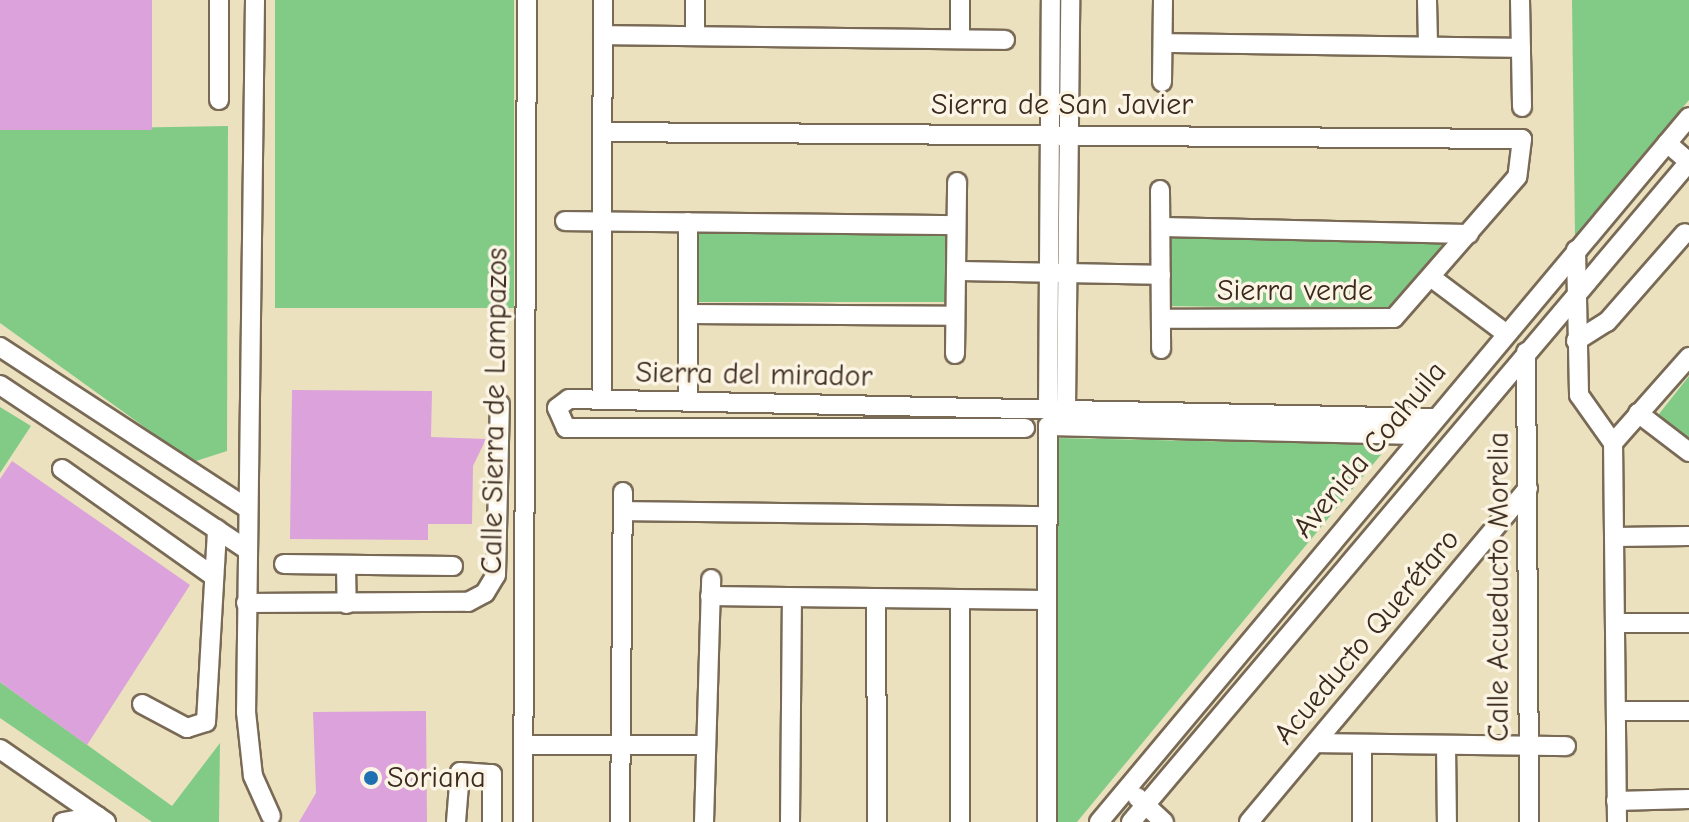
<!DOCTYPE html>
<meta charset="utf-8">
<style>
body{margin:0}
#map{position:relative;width:1689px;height:822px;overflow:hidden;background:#ebe1bf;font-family:"Comic Neue",sans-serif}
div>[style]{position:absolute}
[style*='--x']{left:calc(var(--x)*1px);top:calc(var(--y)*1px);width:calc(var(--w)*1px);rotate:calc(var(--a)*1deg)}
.green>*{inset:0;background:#82cb87;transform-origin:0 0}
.building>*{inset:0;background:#dba2db;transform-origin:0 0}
.roads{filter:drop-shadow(2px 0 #796a56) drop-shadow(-2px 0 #796a56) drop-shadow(0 2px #796a56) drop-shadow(0 -2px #796a56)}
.minor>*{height:18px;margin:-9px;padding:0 9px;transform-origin:9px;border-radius:9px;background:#fff}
.dots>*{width:22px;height:22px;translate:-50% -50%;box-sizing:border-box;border:4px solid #fcf5e5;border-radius:50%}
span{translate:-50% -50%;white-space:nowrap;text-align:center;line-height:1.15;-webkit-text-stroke:7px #fcf5e5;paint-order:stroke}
.street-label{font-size:30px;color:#3b2a1e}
.poi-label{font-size:30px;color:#3b2a1e}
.left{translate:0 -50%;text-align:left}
</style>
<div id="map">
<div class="green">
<div style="left:275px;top:0;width:239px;height:308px"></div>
<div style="clip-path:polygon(1572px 0,1689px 0,1689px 100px,1575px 236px)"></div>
<div style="clip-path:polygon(228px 126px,227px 451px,193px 462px,0 323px,0 130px)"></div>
<div style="clip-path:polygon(1167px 232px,1448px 240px,1389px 309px,1168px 306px)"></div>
<div style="left:699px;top:233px;width:246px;height:69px"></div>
<div style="clip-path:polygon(1689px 376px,1689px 446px,1659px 414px)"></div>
<div style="clip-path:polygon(0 407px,31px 426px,0 473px)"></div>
<div style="clip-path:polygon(1057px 438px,1389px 445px,1077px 822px,1054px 822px)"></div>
<div style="clip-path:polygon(0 682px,172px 806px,220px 743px,219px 822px,152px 822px,0 718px)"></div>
</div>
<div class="building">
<div style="left:0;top:0;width:152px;height:130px"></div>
<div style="clip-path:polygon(292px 390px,432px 391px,431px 437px,486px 439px,473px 466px,472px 524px,428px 524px,428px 540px,290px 539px)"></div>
<div style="clip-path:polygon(12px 461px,190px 585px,87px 745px,0 682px,0 479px)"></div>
<div style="clip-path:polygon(426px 711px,427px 822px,299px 822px,316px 793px,313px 712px)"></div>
</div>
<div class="roads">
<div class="minor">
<div style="--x:255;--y:0;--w:712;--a:90.72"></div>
<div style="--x:246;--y:712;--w:64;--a:83.8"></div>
<div style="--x:253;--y:776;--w:44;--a:65.8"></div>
<div style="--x:695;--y:0;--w:34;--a:90"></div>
<div style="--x:1427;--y:0;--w:45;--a:88.7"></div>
<div style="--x:1520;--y:0;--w:107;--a:88.9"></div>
<div style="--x:603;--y:35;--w:402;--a:0.7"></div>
<div style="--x:960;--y:39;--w:39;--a:-90"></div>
<div style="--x:1163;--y:43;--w:358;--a:0.8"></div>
<div style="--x:1162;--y:82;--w:82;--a:-89.3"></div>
<div style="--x:219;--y:100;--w:100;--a:-90"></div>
<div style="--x:602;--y:132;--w:920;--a:0.44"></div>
<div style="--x:1522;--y:139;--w:38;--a:97"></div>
<div style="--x:1517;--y:177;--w:187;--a:131.1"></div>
<div style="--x:1394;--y:318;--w:233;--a:179.8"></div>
<div style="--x:1160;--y:190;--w:159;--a:89.6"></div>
<div style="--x:565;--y:221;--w:391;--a:0.6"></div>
<div style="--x:1161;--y:227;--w:308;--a:1.3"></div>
<div style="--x:1576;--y:250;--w:145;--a:88.8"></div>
<div style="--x:1579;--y:395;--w:59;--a:54.7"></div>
<div style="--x:956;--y:271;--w:205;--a:1.1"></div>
<div style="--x:1432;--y:278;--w:90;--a:36.9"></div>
<div style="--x:689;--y:314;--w:266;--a:0.4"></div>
<div style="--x:1576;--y:341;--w:36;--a:-32"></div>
<div style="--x:1607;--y:322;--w:118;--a:-48.8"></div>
<div style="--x:0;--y:347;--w:295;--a:33.1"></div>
<div style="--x:1526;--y:352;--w:470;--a:89.6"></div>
<div style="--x:955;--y:354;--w:172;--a:-89.3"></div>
<div style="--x:0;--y:385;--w:297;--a:33.7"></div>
<div style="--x:602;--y:399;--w:399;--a:-89.9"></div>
<div style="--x:688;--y:402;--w:180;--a:-90"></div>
<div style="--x:1048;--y:409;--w:409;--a:-89.6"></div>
<div style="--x:1066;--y:409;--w:409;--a:-89.4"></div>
<div style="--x:1638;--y:413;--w:64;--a:37.4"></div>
<div style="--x:1025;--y:428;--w:459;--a:180"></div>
<div style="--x:566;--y:428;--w:22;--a:-114"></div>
<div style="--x:557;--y:408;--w:15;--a:-37"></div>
<div style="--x:569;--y:399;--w:866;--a:1.26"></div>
<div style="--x:62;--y:469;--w:185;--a:35.3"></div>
<div style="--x:624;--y:511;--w:420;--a:0.7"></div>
<div style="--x:1614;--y:537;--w:75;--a:-0.8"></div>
<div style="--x:284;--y:564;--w:169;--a:0.7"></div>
<div style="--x:346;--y:565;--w:39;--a:89"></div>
<div style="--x:710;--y:596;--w:335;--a:0.7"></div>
<div style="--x:876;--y:598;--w:224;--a:89.7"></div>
<div style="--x:246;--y:603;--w:222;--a:-0.3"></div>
<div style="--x:468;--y:602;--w:19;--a:-28"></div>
<div style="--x:485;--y:593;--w:21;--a:-59"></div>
<div style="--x:496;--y:575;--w:171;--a:-88.7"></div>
<div style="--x:1615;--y:623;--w:74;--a:0"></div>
<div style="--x:142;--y:704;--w:51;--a:28.1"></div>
<div style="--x:187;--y:728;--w:20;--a:-18"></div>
<div style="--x:206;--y:722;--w:193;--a:-86.7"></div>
<div style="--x:1616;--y:711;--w:73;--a:0"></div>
<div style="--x:1317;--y:743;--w:249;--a:0.7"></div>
<div style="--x:1362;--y:744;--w:78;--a:90"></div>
<div style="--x:525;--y:745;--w:180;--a:0"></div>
<div style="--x:1446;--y:745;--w:77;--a:89.3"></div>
<div style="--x:0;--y:749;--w:129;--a:34.6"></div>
<div style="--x:1137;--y:797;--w:37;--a:43"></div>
<div style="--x:1616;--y:801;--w:73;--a:-1.6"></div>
<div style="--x:63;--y:822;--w:35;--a:-10"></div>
<div style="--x:456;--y:822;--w:50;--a:-85.4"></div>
<div style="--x:460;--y:772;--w:32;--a:4"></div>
<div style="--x:492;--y:774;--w:48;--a:90"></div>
<div style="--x:523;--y:822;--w:822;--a:-89.72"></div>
<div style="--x:620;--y:822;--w:330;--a:-89.5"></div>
<div style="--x:704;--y:822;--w:243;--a:-88.3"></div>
<div style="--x:790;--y:822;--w:222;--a:-89.5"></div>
<div style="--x:960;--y:822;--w:223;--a:-90"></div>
<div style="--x:1047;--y:822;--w:396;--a:-89.9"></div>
<div style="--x:1048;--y:426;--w:370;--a:1.4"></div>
<div style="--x:1099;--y:822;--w:919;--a:-50.07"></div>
<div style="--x:1131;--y:822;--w:864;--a:-49.79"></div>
<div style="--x:1689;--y:162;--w:29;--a:-139"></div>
<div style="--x:1249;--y:822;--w:435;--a:-50.1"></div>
<div style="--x:1617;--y:822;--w:379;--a:-90.6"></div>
<div style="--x:1613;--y:443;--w:115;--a:-48.5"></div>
</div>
</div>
<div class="dots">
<div style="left:371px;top:778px;background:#1f6fb2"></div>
</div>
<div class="street-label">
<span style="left:1062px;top:105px">Sierra de San Javier</span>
<span style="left:1295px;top:291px">Sierra verde</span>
<span style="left:754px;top:375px;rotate:1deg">Sierra del mirador</span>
<span style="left:495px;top:411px;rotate:-89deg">Calle Sierra de Lampazos</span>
<span style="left:1370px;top:450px;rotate:-50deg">Avenida Coahuila</span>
<span style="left:1499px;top:587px;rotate:-90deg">Calle Acueducto Morelia</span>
<span style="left:1367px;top:637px;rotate:-50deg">Acueducto Querétaro</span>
</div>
<div class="poi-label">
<span class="left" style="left:387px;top:778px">Soriana</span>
</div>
</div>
